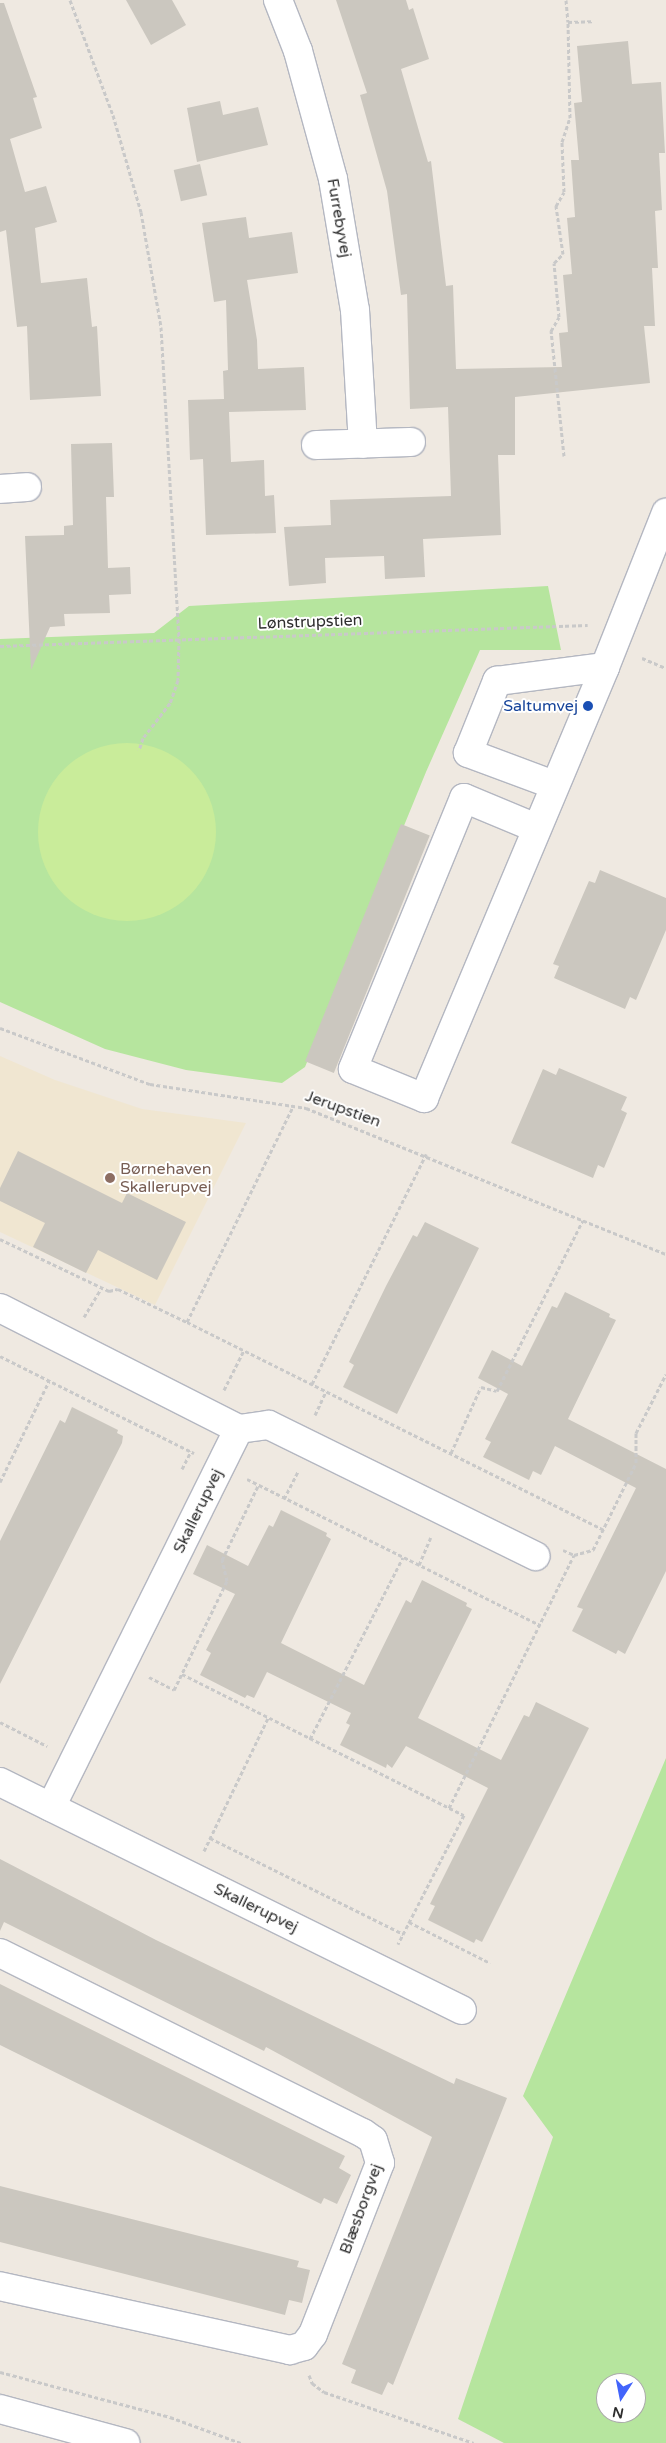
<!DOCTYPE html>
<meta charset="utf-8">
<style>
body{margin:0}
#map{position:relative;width:666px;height:2443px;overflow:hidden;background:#efe9e1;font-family:"Varela Round",sans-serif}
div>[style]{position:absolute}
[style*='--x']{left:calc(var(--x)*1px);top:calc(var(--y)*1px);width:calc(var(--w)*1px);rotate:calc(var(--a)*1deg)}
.education>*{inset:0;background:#f0e6d1}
.green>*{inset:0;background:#b6e59e}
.pitch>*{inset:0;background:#c9ec9a}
.round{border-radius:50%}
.building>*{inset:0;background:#cbc7bf;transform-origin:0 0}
.path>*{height:3px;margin-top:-1.5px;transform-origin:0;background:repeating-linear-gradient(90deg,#c9c9c9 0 4px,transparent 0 6.5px)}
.roads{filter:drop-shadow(1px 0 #b4b7c1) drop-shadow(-1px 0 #b4b7c1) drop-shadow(0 1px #b4b7c1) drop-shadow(0 -1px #b4b7c1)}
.minor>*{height:28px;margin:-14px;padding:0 14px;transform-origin:14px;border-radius:14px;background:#fff}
.dots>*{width:14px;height:14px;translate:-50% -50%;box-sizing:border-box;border:2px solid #fff;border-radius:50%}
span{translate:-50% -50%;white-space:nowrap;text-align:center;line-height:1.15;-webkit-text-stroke:4px #fff;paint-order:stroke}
.street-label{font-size:16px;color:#2e2e2e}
.transit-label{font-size:16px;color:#164399}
.right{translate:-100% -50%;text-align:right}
.education-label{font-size:16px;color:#785e54}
.left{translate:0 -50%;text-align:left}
.north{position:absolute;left:596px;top:2373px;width:50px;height:50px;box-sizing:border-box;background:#fff;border:1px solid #ababab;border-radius:50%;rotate:191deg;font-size:14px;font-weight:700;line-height:20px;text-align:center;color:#2e2e2e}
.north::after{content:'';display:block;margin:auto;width:18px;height:22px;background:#4264fb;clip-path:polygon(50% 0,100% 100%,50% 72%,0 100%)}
</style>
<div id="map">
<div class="education">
<div style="clip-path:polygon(0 1056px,55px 1080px,142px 1109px,246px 1123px,155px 1305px,0 1232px)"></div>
</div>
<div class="green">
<div style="clip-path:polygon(548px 586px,561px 650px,480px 650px,426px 772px,305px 1067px,282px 1083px,186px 1070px,105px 1049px,0 1002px,0 639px,154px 633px,189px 606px)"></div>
<div style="clip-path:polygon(evenodd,666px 1758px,666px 2443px,504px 2443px,458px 2419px,553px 2137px,523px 2096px,666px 1758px,606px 2383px,636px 2383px,636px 2413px,606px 2413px,606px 2383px)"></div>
</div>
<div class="pitch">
<div class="round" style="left:38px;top:743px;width:178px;height:178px"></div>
</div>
<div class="building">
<div style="clip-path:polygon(126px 0,172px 0,186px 25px,151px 45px)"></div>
<div style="clip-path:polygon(336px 0,406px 0,409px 10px,413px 8px,429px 59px,401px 69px,428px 162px,431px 161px,446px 286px,453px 285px,456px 369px,562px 367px,559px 333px,568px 332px,563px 275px,572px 274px,567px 218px,575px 217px,571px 160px,579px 160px,574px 103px,582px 102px,577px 46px,628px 41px,632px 84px,661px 82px,665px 153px,659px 153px,662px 210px,655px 211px,658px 268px,652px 268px,655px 326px,644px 326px,650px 383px,515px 397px,515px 455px,498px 455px,501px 535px,423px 539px,425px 577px,385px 579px,384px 556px,325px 558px,326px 583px,289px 586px,284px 527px,331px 525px,330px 500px,451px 496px,448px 407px,410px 409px,407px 294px,401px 295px,387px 191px,360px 95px,367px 93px)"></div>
<div style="clip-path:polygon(0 3px,4px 3px,37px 97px,33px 98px,42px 128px,10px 139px,25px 192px,46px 186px,57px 222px,35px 228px,41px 283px,87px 278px,92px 327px,97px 326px,101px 396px,30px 400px,27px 326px,17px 327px,6px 230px,0 232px)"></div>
<div style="clip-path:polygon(220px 101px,223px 115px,258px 107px,268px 145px,197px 162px,187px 108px)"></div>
<div style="left:200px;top:164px;width:32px;height:27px;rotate:77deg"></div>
<div style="clip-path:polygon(246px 217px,249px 238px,292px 232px,298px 273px,247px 280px,257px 340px,258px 369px,304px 367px,306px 410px,229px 412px,231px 462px,264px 460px,265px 496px,274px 495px,276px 533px,206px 535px,203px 459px,190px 460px,188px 400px,224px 399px,223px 371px,228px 370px,226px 300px,214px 302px,202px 223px)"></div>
<div style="clip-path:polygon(112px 443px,114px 497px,106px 497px,108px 568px,130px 567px,131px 594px,109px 595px,110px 613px,64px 614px,65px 626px,50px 627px,31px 670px,25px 536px,64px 535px,64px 526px,73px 525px,71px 444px)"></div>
<div style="left:401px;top:824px;width:31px;height:256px;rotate:22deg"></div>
<div style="clip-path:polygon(600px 870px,666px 898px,666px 930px,636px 1000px,630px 997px,625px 1009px,554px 978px,559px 966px,553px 964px,589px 881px,595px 883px)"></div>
<div style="clip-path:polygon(559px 1068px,627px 1097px,621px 1110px,627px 1113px,604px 1168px,598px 1165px,593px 1178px,511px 1143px,543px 1069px,556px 1075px)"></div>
<div style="clip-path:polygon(18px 1151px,122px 1203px,127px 1193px,186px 1222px,157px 1280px,98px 1250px,86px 1273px,33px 1247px,45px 1223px,0 1201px,0 1188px)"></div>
<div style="clip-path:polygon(425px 1222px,479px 1248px,397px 1414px,343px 1387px,354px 1365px,349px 1362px,386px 1286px,413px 1235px,417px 1237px)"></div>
<div style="clip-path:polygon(565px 1292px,610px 1314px,609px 1317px,616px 1320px,568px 1419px,666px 1469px,666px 1571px,625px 1654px,618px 1650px,616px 1654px,572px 1631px,583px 1609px,577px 1607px,636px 1488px,555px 1446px,541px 1475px,533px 1471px,529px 1480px,483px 1457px,491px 1442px,485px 1439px,508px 1394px,478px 1378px,492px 1350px,522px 1366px,552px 1306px,557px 1308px)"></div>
<div style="clip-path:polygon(72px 1407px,118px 1430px,117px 1433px,123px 1436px,122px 1443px,0 1684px,0 1541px,60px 1420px,65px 1423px)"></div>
<div style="clip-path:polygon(281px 1510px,327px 1533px,326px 1536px,331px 1539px,281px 1643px,364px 1685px,406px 1600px,411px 1603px,422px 1580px,467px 1603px,466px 1606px,472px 1609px,418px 1718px,501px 1760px,524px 1715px,529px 1717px,536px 1702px,589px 1728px,482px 1942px,476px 1939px,474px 1943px,428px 1920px,435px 1906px,430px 1904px,488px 1788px,406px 1746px,392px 1768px,387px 1764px,386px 1768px,340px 1745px,350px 1725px,346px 1723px,351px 1713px,267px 1672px,254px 1698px,247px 1695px,245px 1698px,200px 1675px,211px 1653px,206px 1650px,235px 1594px,193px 1574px,207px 1545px,248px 1566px,269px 1525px,273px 1527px)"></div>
<div style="clip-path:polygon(0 1859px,156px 1940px,454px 2084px,456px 2078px,507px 2098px,393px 2385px,388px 2382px,382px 2395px,351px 2383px,356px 2370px,342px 2364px,432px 2137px,266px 2047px,264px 2051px,4px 1922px,0 1931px)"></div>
<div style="clip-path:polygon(0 1984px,345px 2156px,339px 2168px,351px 2175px,337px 2204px,324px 2198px,321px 2204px,0 2045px)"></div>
<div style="clip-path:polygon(0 2186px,299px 2261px,297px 2267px,310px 2270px,302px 2303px,289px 2300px,285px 2315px,0 2242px)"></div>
</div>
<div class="path">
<div style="--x:70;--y:0;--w:123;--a:69.5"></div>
<div style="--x:113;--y:115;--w:101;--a:73.9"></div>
<div style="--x:141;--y:212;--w:117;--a:80.1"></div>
<div style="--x:161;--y:327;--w:313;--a:86.7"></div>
<div style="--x:179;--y:639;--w:41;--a:91.4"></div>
<div style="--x:178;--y:680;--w:24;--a:109"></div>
<div style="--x:170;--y:703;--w:44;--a:127.6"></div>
<div style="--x:143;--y:738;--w:13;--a:108"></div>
<div style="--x:566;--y:0;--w:22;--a:85"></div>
<div style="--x:564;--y:456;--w:126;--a:-95.9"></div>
<div style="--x:551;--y:331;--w:16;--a:-60"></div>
<div style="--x:559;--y:317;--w:54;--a:-95.3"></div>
<div style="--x:554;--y:263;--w:13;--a:-45"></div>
<div style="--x:563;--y:254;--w:49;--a:-98.3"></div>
<div style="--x:556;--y:206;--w:16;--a:-60"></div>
<div style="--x:564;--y:192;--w:50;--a:-92.3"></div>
<div style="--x:562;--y:142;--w:25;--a:-72"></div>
<div style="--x:570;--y:118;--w:96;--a:-91.2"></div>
<div style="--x:568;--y:22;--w:24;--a:-2"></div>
<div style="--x:0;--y:646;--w:588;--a:-2.05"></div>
<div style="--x:642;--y:658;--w:26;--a:23"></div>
<div style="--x:0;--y:1028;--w:160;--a:20.5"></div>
<div style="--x:150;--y:1084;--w:158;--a:8.7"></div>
<div style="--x:306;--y:1108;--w:388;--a:22.1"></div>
<div style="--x:0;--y:1239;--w:121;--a:25.5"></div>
<div style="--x:109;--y:1291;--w:9;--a:-13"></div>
<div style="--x:118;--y:1289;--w:76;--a:25.6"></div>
<div style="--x:187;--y:1322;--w:465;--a:26.5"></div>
<div style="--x:84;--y:1317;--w:35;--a:-59"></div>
<div style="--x:187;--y:1322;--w:242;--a:-63.8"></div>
<div style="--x:0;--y:1356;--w:217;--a:26.6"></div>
<div style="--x:312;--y:1384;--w:257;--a:-63.6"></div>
<div style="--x:224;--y:1390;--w:45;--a:-63.4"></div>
<div style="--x:315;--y:1415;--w:26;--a:-65"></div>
<div style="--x:451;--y:1453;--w:72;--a:-65.6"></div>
<div style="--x:481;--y:1387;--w:16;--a:14"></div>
<div style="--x:497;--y:1391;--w:191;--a:-63.3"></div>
<div style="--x:182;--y:1469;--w:20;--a:-63"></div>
<div style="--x:247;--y:1479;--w:327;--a:26.5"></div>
<div style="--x:0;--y:1482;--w:112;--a:-64.1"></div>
<div style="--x:284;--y:1499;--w:31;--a:-63"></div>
<div style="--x:563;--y:1550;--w:12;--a:24"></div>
<div style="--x:419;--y:1565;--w:30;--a:-67"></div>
<div style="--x:182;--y:1674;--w:315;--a:26.6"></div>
<div style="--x:464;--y:1815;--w:145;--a:117.1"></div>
<div style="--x:149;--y:1677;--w:28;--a:27"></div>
<div style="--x:174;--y:1690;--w:121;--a:-64.1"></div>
<div style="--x:227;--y:1581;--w:22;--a:-103"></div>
<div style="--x:222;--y:1560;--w:82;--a:-64.1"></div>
<div style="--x:0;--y:1722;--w:53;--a:27.1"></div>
<div style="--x:310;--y:1739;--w:204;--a:-62.9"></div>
<div style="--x:449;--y:1808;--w:282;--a:-63.7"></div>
<div style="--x:574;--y:1555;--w:20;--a:-15"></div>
<div style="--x:593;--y:1550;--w:97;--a:-63.7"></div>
<div style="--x:636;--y:1463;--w:30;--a:-90"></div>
<div style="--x:636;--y:1433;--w:66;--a:-63"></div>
<div style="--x:210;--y:1838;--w:216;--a:26.4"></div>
<div style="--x:204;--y:1851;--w:148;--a:-64.3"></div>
<div style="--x:409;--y:1922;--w:91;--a:26.8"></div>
<div style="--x:0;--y:2372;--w:176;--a:14.8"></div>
<div style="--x:170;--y:2417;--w:76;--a:20.1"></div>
<div style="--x:309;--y:2375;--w:9;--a:69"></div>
<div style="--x:312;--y:2383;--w:15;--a:37"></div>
<div style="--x:324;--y:2392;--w:158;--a:18.8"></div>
</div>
<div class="roads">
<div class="minor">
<div style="--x:278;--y:0;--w:55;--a:68.6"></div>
<div style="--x:298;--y:51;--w:133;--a:74.7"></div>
<div style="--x:333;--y:179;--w:133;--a:80.5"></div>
<div style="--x:355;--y:310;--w:134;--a:86.6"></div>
<div style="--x:316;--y:445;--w:95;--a:-1.8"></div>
<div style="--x:0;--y:489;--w:27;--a:-4"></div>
<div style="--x:554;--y:785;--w:92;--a:-159.6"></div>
<div style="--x:468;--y:753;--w:78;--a:-68.1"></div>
<div style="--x:497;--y:681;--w:109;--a:-7.4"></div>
<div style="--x:536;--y:828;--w:78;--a:-157.4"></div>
<div style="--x:464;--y:798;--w:293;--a:112.3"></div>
<div style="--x:353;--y:1069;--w:77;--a:22.2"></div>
<div style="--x:424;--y:1098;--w:467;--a:-67.2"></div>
<div style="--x:605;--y:667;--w:166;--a:-68.4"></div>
<div style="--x:0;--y:1308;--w:268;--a:26.9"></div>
<div style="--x:239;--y:1429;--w:30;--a:-8"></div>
<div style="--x:269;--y:1425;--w:297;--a:26.2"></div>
<div style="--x:0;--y:1782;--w:515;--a:26.27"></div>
<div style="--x:51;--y:1807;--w:422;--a:-63.6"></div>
<div style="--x:0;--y:1953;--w:405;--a:26.4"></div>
<div style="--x:363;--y:2133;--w:12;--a:35"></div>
<div style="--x:373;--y:2140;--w:24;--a:73"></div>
<div style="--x:380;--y:2163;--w:184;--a:111.4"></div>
<div style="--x:313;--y:2334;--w:15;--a:127"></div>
<div style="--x:304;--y:2346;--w:15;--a:164"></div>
<div style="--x:290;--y:2350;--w:297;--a:-167.6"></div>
<div style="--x:0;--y:2409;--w:130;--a:15.2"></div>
</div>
</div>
<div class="dots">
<div style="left:588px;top:706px;background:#1a4fb4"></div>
<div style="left:110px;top:1178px;background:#8d6e63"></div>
</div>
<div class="street-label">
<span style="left:339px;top:218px;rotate:80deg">Furrebyvej</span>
<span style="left:310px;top:622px;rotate:-2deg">Lønstrupstien</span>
<span style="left:343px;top:1109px;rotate:20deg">Jerupstien</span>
<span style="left:198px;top:1511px;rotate:-64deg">Skallerupvej</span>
<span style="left:256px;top:1908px;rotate:26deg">Skallerupvej</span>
<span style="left:361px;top:2209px;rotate:-70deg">Blæsborgvej</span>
</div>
<div class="transit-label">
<span class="right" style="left:578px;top:706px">Saltumvej</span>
</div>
<div class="education-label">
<span class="left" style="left:120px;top:1178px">Børnehaven<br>Skallerupvej</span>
</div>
<div class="north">N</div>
</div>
